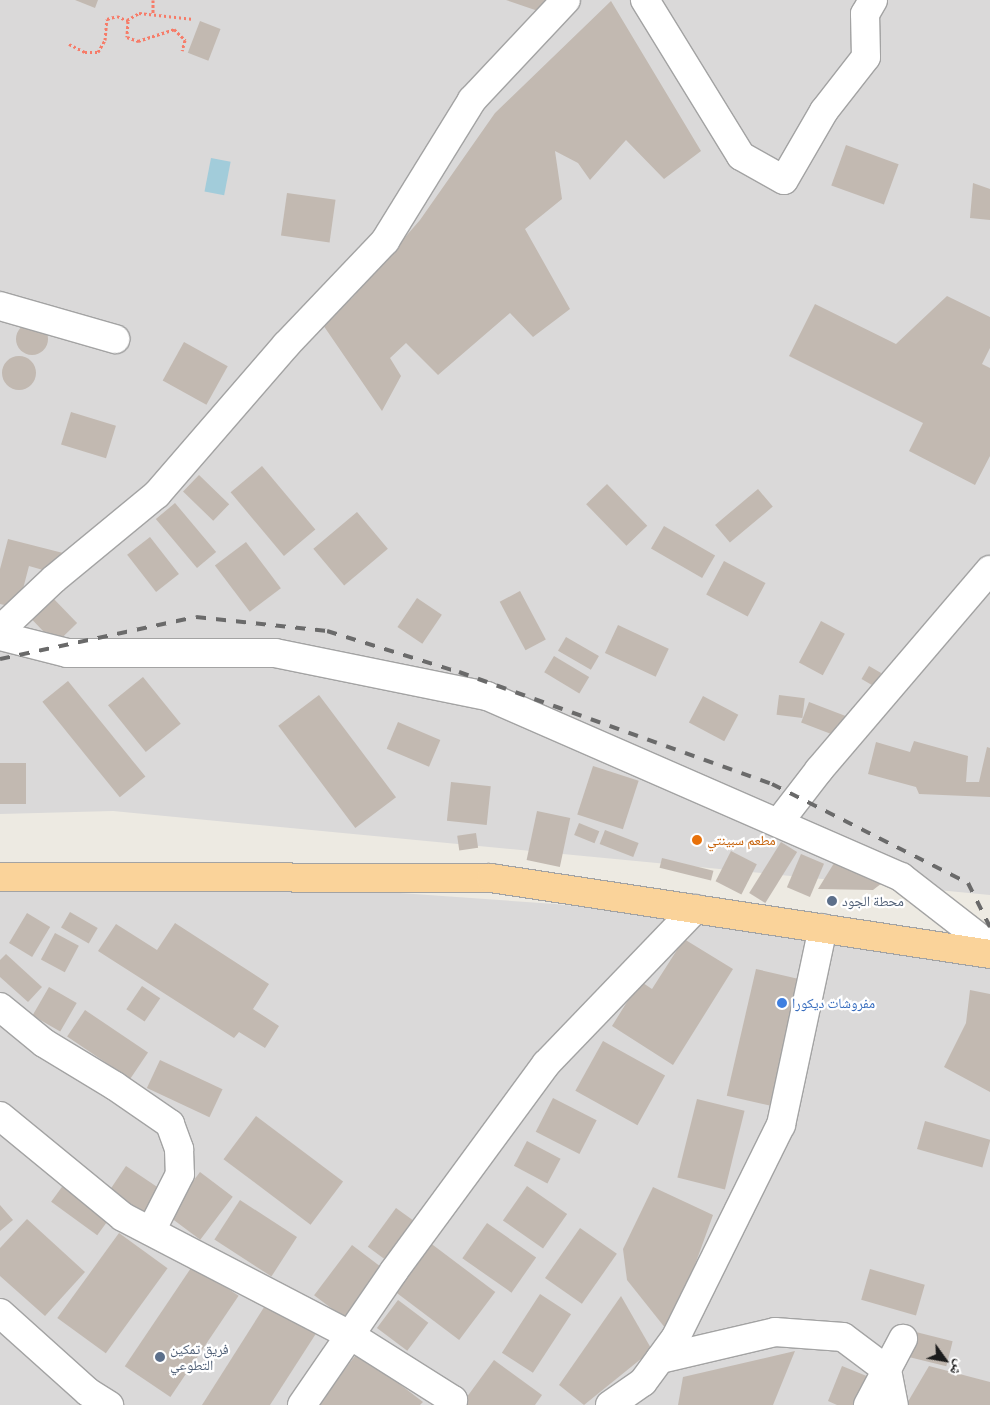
<!DOCTYPE html>
<meta charset="utf-8">
<style>
body{margin:0}
#map{position:relative;width:990px;height:1405px;overflow:hidden;background:#edeae2;font-family:Cabin,"Noto Naskh Arabic",sans-serif}
div>[style]{position:absolute}
[style*='--x']{left:calc(var(--x)*1px);top:calc(var(--y)*1px);width:calc(var(--w)*1px);rotate:calc(var(--a)*1deg)}
.residential>*{inset:0;background:#dad9d9}
.water>*{inset:0;background:#a2ccda;transform-origin:0 0}
.building>*{inset:0;background:#c2b9b1;transform-origin:0 0}
.round{border-radius:50%}
.path>*{height:3px;margin-top:-1.5px;transform-origin:0;background:repeating-linear-gradient(90deg,#f67c69 0 2.5px,transparent 0 5px)}
.roads{filter:drop-shadow(1px 0 #a3a3a3) drop-shadow(-1px 0 #a3a3a3) drop-shadow(0 1px #a3a3a3) drop-shadow(0 -1px #a3a3a3)}
.minor>*{height:28px;margin:-14px;padding:0 14px;transform-origin:14px;border-radius:14px;background:#fff}
.major>*{height:28px;margin:-14px;padding:0 14px;transform-origin:14px;border-radius:14px;background:#fad39a}
.rail>*{height:4px;margin-top:-2px;transform-origin:0;background:repeating-linear-gradient(90deg,#6a6a6a 0 10px,transparent 0 20px)}
.dots>*{width:14px;height:14px;translate:-50% -50%;box-sizing:border-box;border:2px solid #fff;border-radius:50%}
span{translate:-50% -50%;white-space:nowrap;text-align:center;line-height:1.15;-webkit-text-stroke:4.5px #fff;paint-order:stroke}
.food-label{font-size:14px;color:#c56008}
.left{translate:0 -50%;text-align:left}
.service-label{font-size:14px;color:#4e5e75}
.shop-label{font-size:14px;color:#366cbe}
.north{position:absolute;left:920px;top:1335px;width:50px;height:50px;-webkit-text-stroke:4px #fff;paint-order:stroke;rotate:122deg;font-size:14px;font-weight:700;line-height:20px;text-align:center;color:#1c1c1c}
.north::after{content:'';display:block;margin:auto;width:18px;height:22px;background:#1c1c1c;clip-path:polygon(50% 0,100% 100%,50% 72%,0 100%)}
</style>
<div id="map">
<div class="residential">
<div style="clip-path:polygon(0 0,990px 0,990px 895px,113px 811px,0 814px)"></div>
<div style="clip-path:polygon(0 874px,245px 882px,555px 904px,924px 942px,990px 958px,990px 1405px,0 1405px)"></div>
</div>
<div class="water">
<div style="left:211px;top:158px;width:20px;height:34px;rotate:11deg"></div>
</div>
<div class="building">
<div style="clip-path:polygon(75px 0,98px 0,95px 8px)"></div>
<div style="clip-path:polygon(506px 0,545px 0,541px 12px)"></div>
<div style="clip-path:polygon(611px 1px,701px 151px,664px 179px,626px 140px,590px 180px,578px 163px,555px 151px,562px 199px,525px 229px,570px 309px,533px 337px,510px 313px,438px 375px,406px 343px,390px 358px,401px 376px,382px 411px,321px 322px,352px 298px,420px 220px,495px 113px)"></div>
<div style="left:200px;top:21px;width:22px;height:34px;rotate:21deg"></div>
<div style="left:846px;top:145px;width:56px;height:43px;rotate:20deg"></div>
<div style="clip-path:polygon(973px 183px,990px 189px,990px 220px,970px 218px)"></div>
<div style="left:287px;top:193px;width:49px;height:43px;rotate:8deg"></div>
<div style="clip-path:polygon(947px 296px,990px 317px,990px 348px,982px 364px,990px 368px,990px 456px,975px 485px,909px 451px,923px 423px,789px 356px,815px 304px,896px 344px)"></div>
<div class="round" style="left:16px;top:323px;width:32px;height:32px"></div>
<div style="left:184px;top:342px;width:50px;height:44px;rotate:29deg"></div>
<div class="round" style="left:2px;top:356px;width:34px;height:34px"></div>
<div style="left:71px;top:412px;width:47px;height:34px;rotate:17deg"></div>
<div style="left:262px;top:466px;width:83px;height:41px;rotate:50deg"></div>
<div style="left:199px;top:475px;width:42px;height:23px;rotate:44deg"></div>
<div style="left:607px;top:484px;width:58px;height:29px;rotate:46deg"></div>
<div style="left:758px;top:489px;width:23px;height:56px;rotate:50deg"></div>
<div style="left:175px;top:503px;width:64px;height:25px;rotate:50deg"></div>
<div style="left:357px;top:512px;width:48px;height:57px;rotate:50deg"></div>
<div style="left:664px;top:526px;width:59px;height:26px;rotate:30deg"></div>
<div style="left:150px;top:537px;width:47px;height:29px;rotate:52deg"></div>
<div style="clip-path:polygon(8px 539px,63px 553px,57px 574px,29px 566px,18px 608px,0 604px,0 569px)"></div>
<div style="left:246px;top:542px;width:58px;height:39px;rotate:53deg"></div>
<div style="left:724px;top:561px;width:47px;height:38px;rotate:28deg"></div>
<div style="left:520px;top:591px;width:55px;height:23px;rotate:62deg"></div>
<div style="left:50px;top:595px;width:39px;height:30px;rotate:46deg"></div>
<div style="left:417px;top:598px;width:30px;height:35px;rotate:34deg"></div>
<div style="left:821px;top:621px;width:27px;height:47px;rotate:28deg"></div>
<div style="left:618px;top:625px;width:56px;height:31px;rotate:25deg"></div>
<div style="left:566px;top:637px;width:38px;height:16px;rotate:30deg"></div>
<div style="left:554px;top:656px;width:41px;height:19px;rotate:31deg"></div>
<div style="left:869px;top:666px;width:14px;height:15px;rotate:30deg"></div>
<div style="left:143px;top:677px;width:60px;height:45px;rotate:51deg"></div>
<div style="left:68px;top:681px;width:123px;height:33px;rotate:51deg"></div>
<div style="left:319px;top:695px;width:128px;height:51px;rotate:53deg"></div>
<div style="left:779px;top:695px;width:26px;height:20px;rotate:7deg"></div>
<div style="left:703px;top:696px;width:40px;height:30px;rotate:28deg"></div>
<div style="left:809px;top:702px;width:42px;height:22px;rotate:21deg"></div>
<div style="left:398px;top:722px;width:46px;height:29px;rotate:23deg"></div>
<div style="clip-path:polygon(914px 741px,968px 756px,966px 782px,979px 782px,987px 747px,990px 748px,990px 797px,919px 794px,916px 787px,868px 774px,876px 742px,910px 752px)"></div>
<div style="left:0;top:763px;width:26px;height:41px"></div>
<div style="left:593px;top:766px;width:48px;height:51px;rotate:18deg"></div>
<div style="left:451px;top:782px;width:40px;height:39px;rotate:6deg"></div>
<div style="left:537px;top:811px;width:34px;height:50px;rotate:12deg"></div>
<div style="left:579px;top:823px;width:22px;height:13px;rotate:22deg"></div>
<div style="left:605px;top:830px;width:36px;height:15px;rotate:21deg"></div>
<div style="left:476px;top:833px;width:15px;height:19px;rotate:82deg"></div>
<div style="left:781px;top:842px;width:19px;height:60px;rotate:32deg"></div>
<div style="left:731px;top:851px;width:29px;height:34px;rotate:27deg"></div>
<div style="left:801px;top:854px;width:25px;height:36px;rotate:23deg"></div>
<div style="left:662px;top:858px;width:53px;height:10px;rotate:14deg"></div>
<div style="clip-path:polygon(836px 860px,886px 880px,873px 890px,818px 889px)"></div>
<div style="left:70px;top:912px;width:32px;height:18px;rotate:30deg"></div>
<div style="left:27px;top:913px;width:27px;height:35px;rotate:31deg"></div>
<div style="clip-path:polygon(175px 923px,269px 984px,253px 1009px,279px 1026px,265px 1048px,239px 1032px,234px 1038px,98px 951px,116px 924px,157px 950px)"></div>
<div style="left:55px;top:933px;width:27px;height:30px;rotate:28deg"></div>
<div style="clip-path:polygon(684px 939px,733px 969px,673px 1065px,612px 1026px,640px 981px,652px 989px)"></div>
<div style="clip-path:polygon(6px 954px,42px 987px,28px 1002px,0 977px,0 960px)"></div>
<div style="left:756px;top:969px;width:44px;height:130px;rotate:13deg"></div>
<div style="left:142px;top:986px;width:22px;height:28px;rotate:34deg"></div>
<div style="left:49px;top:987px;width:32px;height:33px;rotate:30deg"></div>
<div style="clip-path:polygon(970px 990px,990px 994px,990px 1092px,944px 1067px,966px 1023px)"></div>
<div style="left:85px;top:1010px;width:76px;height:32px;rotate:34deg"></div>
<div style="left:603px;top:1041px;width:71px;height:57px;rotate:29deg"></div>
<div style="left:160px;top:1060px;width:69px;height:31px;rotate:25deg"></div>
<div style="left:553px;top:1098px;width:49px;height:38px;rotate:27deg"></div>
<div style="left:697px;top:1099px;width:49px;height:81px;rotate:14deg"></div>
<div style="left:256px;top:1116px;width:109px;height:54px;rotate:37deg"></div>
<div style="left:925px;top:1121px;width:68px;height:29px;rotate:16deg"></div>
<div style="left:527px;top:1141px;width:38px;height:28px;rotate:28deg"></div>
<div style="left:126px;top:1166px;width:48px;height:37px;rotate:34deg"></div>
<div style="left:200px;top:1172px;width:41px;height:54px;rotate:37deg"></div>
<div style="left:67px;top:1180px;width:57px;height:27px;rotate:36deg"></div>
<div style="left:527px;top:1186px;width:49px;height:42px;rotate:35deg"></div>
<div style="clip-path:polygon(653px 1187px,713px 1215px,670px 1334px,627px 1280px,623px 1249px)"></div>
<div style="left:240px;top:1200px;width:68px;height:47px;rotate:33deg"></div>
<div style="clip-path:polygon(0 1205px,13px 1220px,0 1231px)"></div>
<div style="left:396px;top:1208px;width:29px;height:48px;rotate:36deg"></div>
<div style="clip-path:polygon(27px 1219px,85px 1272px,45px 1316px,0 1276px,0 1248px)"></div>
<div style="left:487px;top:1223px;width:60px;height:43px;rotate:35deg"></div>
<div style="left:580px;top:1228px;width:45px;height:61px;rotate:35deg"></div>
<div style="left:119px;top:1233px;width:60px;height:105px;rotate:36deg"></div>
<div style="left:425px;top:1239px;width:88px;height:60px;rotate:37deg"></div>
<div style="left:352px;top:1245px;width:43px;height:63px;rotate:37deg"></div>
<div style="left:193px;top:1265px;width:55px;height:122px;rotate:34deg"></div>
<div style="left:870px;top:1269px;width:57px;height:32px;rotate:16deg"></div>
<div style="left:540px;top:1294px;width:37px;height:70px;rotate:33deg"></div>
<div style="clip-path:polygon(621px 1296px,652px 1350px,584px 1405px,559px 1385px)"></div>
<div style="left:398px;top:1300px;width:38px;height:35px;rotate:37deg"></div>
<div style="clip-path:polygon(268px 1301px,317px 1332px,270px 1405px,202px 1405px)"></div>
<div style="left:908px;top:1330px;width:46px;height:26px;rotate:14deg"></div>
<div style="clip-path:polygon(795px 1351px,773px 1405px,678px 1405px,683px 1377px)"></div>
<div style="clip-path:polygon(358px 1352px,423px 1402px,420px 1405px,318px 1405px)"></div>
<div style="clip-path:polygon(494px 1360px,542px 1395px,535px 1405px,461px 1405px)"></div>
<div style="clip-path:polygon(842px 1366px,874px 1379px,863px 1405px,837px 1405px,828px 1401px)"></div>
<div style="clip-path:polygon(929px 1366px,990px 1382px,990px 1405px,906px 1405px)"></div>
</div>
<div class="path">
<div style="--x:153;--y:0;--w:14;--a:90"></div>
<div style="--x:127;--y:20;--w:14;--a:-30"></div>
<div style="--x:139;--y:13;--w:55;--a:6.2"></div>
<div style="--x:69;--y:44;--w:18;--a:27"></div>
<div style="--x:85;--y:52;--w:13;--a:0"></div>
<div style="--x:98;--y:52;--w:14;--a:-60"></div>
<div style="--x:105;--y:40;--w:21;--a:-85"></div>
<div style="--x:107;--y:19;--w:10;--a:-17"></div>
<div style="--x:117;--y:16;--w:12;--a:24"></div>
<div style="--x:128;--y:21;--w:16;--a:94"></div>
<div style="--x:127;--y:37;--w:12;--a:20"></div>
<div style="--x:138;--y:41;--w:38;--a:-18"></div>
<div style="--x:174;--y:29;--w:16;--a:45"></div>
<div style="--x:185;--y:40;--w:11;--a:105"></div>
</div>
<div class="roads">
<div class="minor">
<div style="--x:645;--y:0;--w:183;--a:58.4"></div>
<div style="--x:741;--y:156;--w:49;--a:29.2"></div>
<div style="--x:784;--y:180;--w:80;--a:-59.9"></div>
<div style="--x:824;--y:111;--w:68;--a:-52.1"></div>
<div style="--x:866;--y:57;--w:43;--a:-91.3"></div>
<div style="--x:865;--y:14;--w:16;--a:-60"></div>
<div style="--x:0;--y:306;--w:120;--a:16"></div>
<div style="--x:0;--y:630;--w:74;--a:-43.4"></div>
<div style="--x:54;--y:579;--w:134;--a:-39.5"></div>
<div style="--x:157;--y:494;--w:197;--a:-49.1"></div>
<div style="--x:286;--y:345;--w:144;--a:-46.4"></div>
<div style="--x:385;--y:241;--w:166;--a:-58.3"></div>
<div style="--x:472;--y:100;--w:137;--a:-46.8"></div>
<div style="--x:0;--y:636;--w:69;--a:14.2"></div>
<div style="--x:67;--y:653;--w:208;--a:0"></div>
<div style="--x:275;--y:653;--w:216;--a:11.5"></div>
<div style="--x:487;--y:696;--w:452;--a:23.6"></div>
<div style="--x:901;--y:877;--w:113;--a:37.8"></div>
<div style="--x:779;--y:822;--w:66;--a:-52.4"></div>
<div style="--x:819;--y:770;--w:263;--a:-49.5"></div>
<div style="--x:0;--y:1007;--w:57;--a:39.3"></div>
<div style="--x:44;--y:1043;--w:83;--a:31.2"></div>
<div style="--x:115;--y:1086;--w:67;--a:34.6"></div>
<div style="--x:170;--y:1124;--w:27;--a:70"></div>
<div style="--x:179;--y:1149;--w:25;--a:88"></div>
<div style="--x:180;--y:1174;--w:64;--a:117"></div>
<div style="--x:0;--y:1116;--w:159;--a:39.4"></div>
<div style="--x:123;--y:1217;--w:256;--a:27.5"></div>
<div style="--x:350;--y:1335;--w:122;--a:32.3"></div>
<div style="--x:453;--y:1400;--w:5;--a:101"></div>
<div style="--x:0;--y:1313;--w:118;--a:41.9"></div>
<div style="--x:88;--y:1392;--w:25;--a:32"></div>
<div style="--x:660;--y:1359;--w:118;--a:-13.2"></div>
<div style="--x:775;--y:1332;--w:68;--a:4.2"></div>
<div style="--x:843;--y:1337;--w:55;--a:36.9"></div>
<div style="--x:887;--y:1370;--w:36;--a:79"></div>
<div style="--x:302;--y:1405;--w:163;--a:-55.5"></div>
<div style="--x:394;--y:1271;--w:257;--a:-53.7"></div>
<div style="--x:546;--y:1064;--w:215;--a:-46.1"></div>
<div style="--x:610;--y:1405;--w:40;--a:-34.9"></div>
<div style="--x:643;--y:1382;--w:56;--a:-53.7"></div>
<div style="--x:676;--y:1337;--w:237;--a:-63.7"></div>
<div style="--x:781;--y:1125;--w:201;--a:-78"></div>
<div style="--x:868;--y:1405;--w:75;--a:-62.1"></div>
</div>
<div class="major">
<div style="--x:0;--y:877;--w:491;--a:0.1"></div>
<div style="--x:491;--y:878;--w:505;--a:8.66"></div>
</div>
</div>
<div class="rail">
<div style="--x:0;--y:659;--w:200;--a:-12.1"></div>
<div style="--x:196;--y:617;--w:132;--a:6.1"></div>
<div style="--x:327;--y:631;--w:138;--a:17.3"></div>
<div style="--x:459;--y:672;--w:332;--a:19.7"></div>
<div style="--x:772;--y:784;--w:220;--a:26.8"></div>
<div style="--x:968;--y:883;--w:49;--a:63.4"></div>
</div>
<div class="dots">
<div style="left:697px;top:840px;background:#e8710a"></div>
<div style="left:832px;top:901px;background:#5c6f8a"></div>
<div style="left:782px;top:1003px;background:#3f7fe0"></div>
<div style="left:160px;top:1357px;background:#5c6f8a"></div>
</div>
<div class="food-label">
<span class="left" style="left:707px;top:840px">مطعم سبينتي</span>
</div>
<div class="service-label">
<span class="left" style="left:842px;top:901px">محطة الجود</span>
<span class="left" style="left:170px;top:1357px">فريق تمكين<br>التطوعي</span>
</div>
<div class="shop-label">
<span class="left" style="left:792px;top:1003px">مفروشات ديكورا</span>
</div>
<div class="north">ش</div>
</div>
